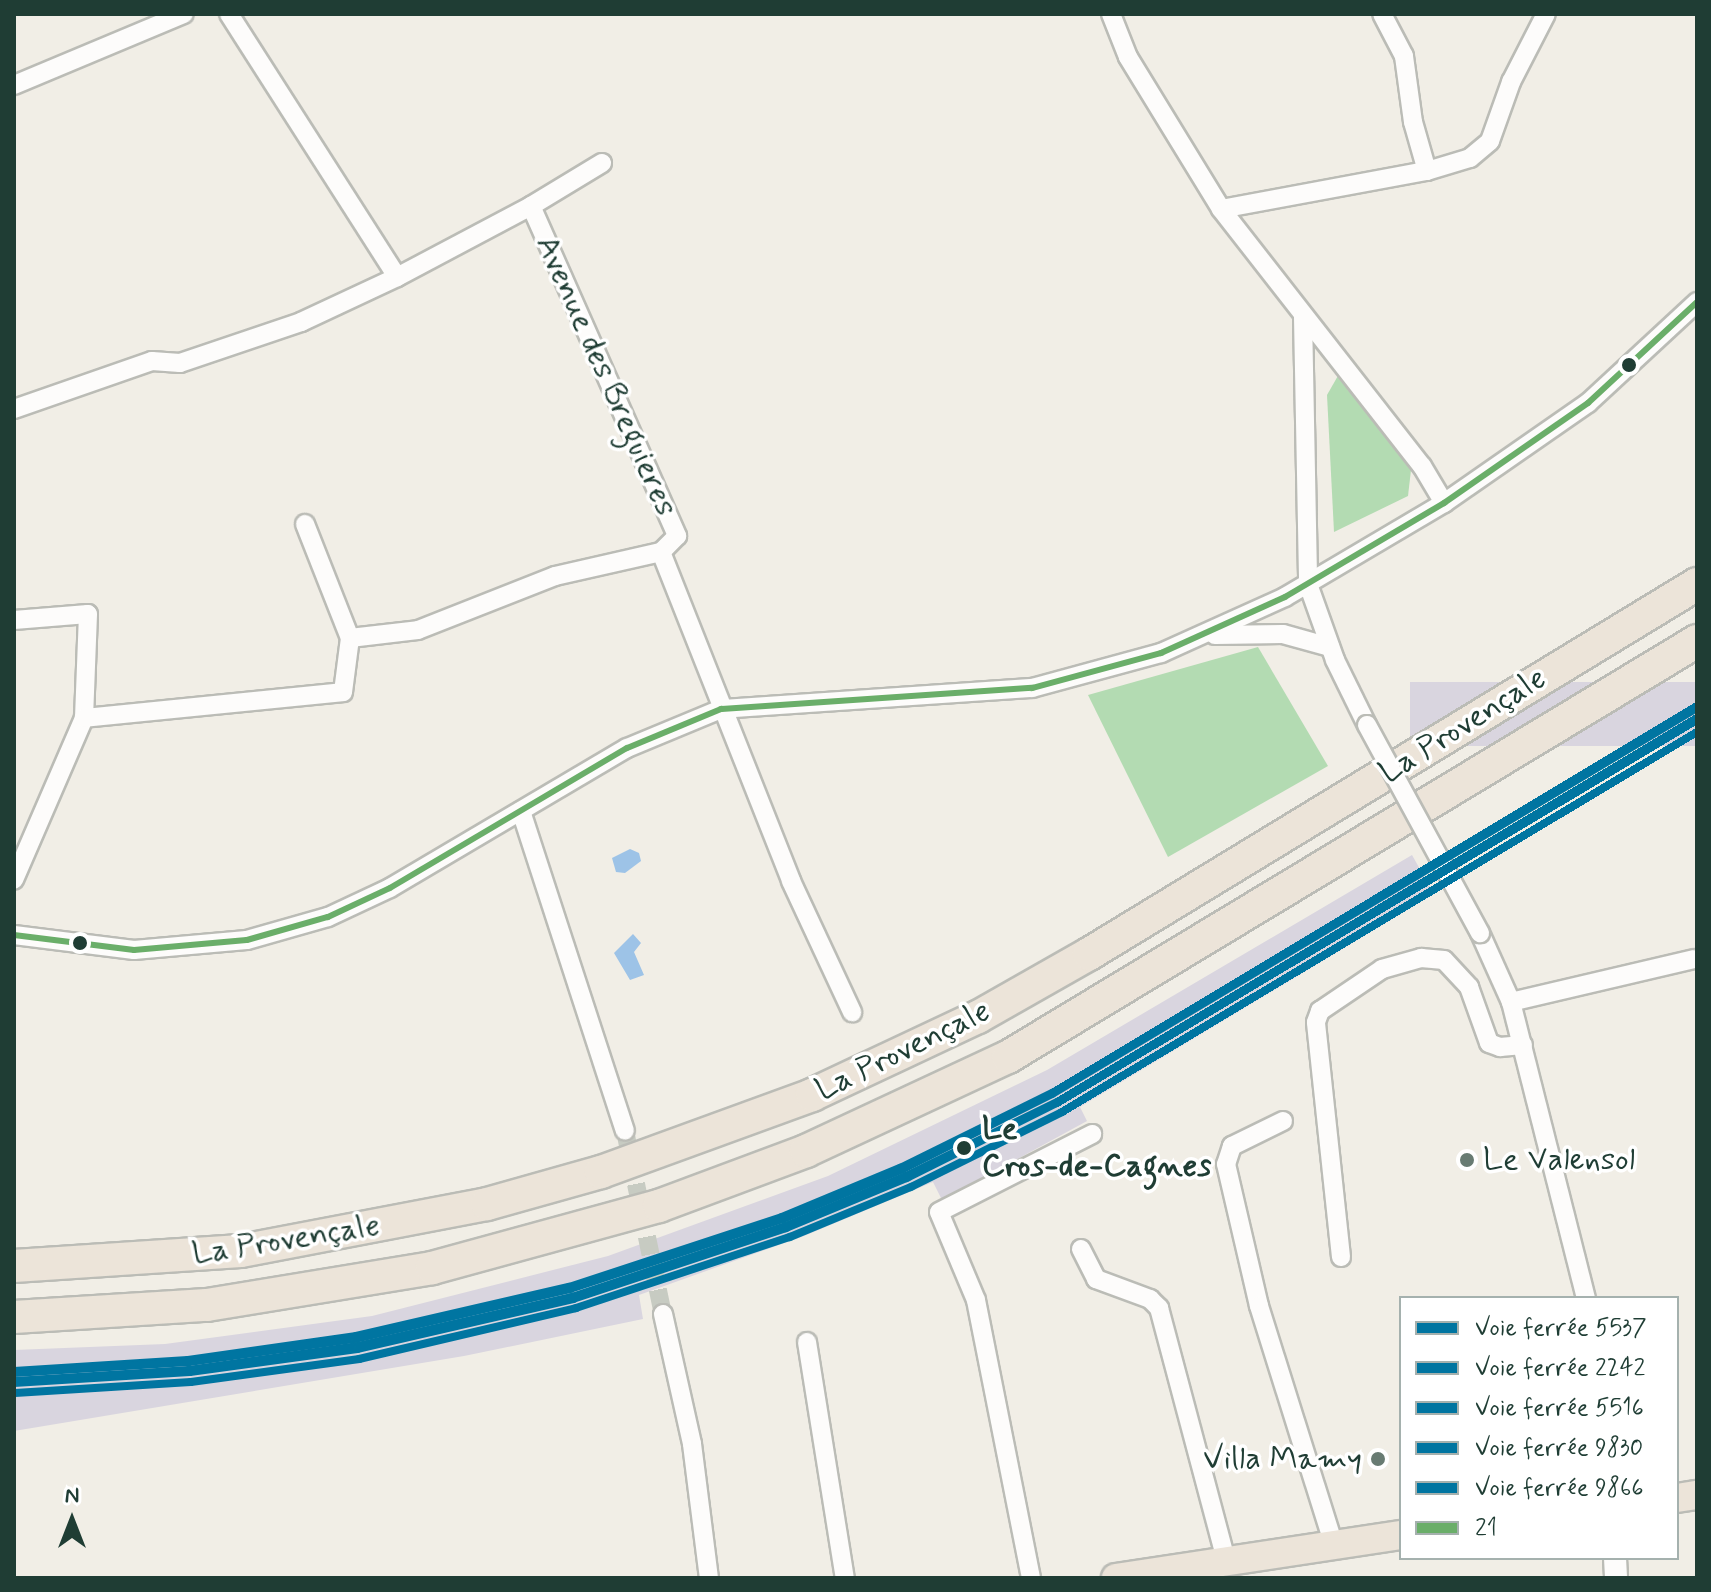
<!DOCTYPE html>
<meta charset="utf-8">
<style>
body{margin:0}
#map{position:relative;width:1711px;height:1592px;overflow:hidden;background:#f1eee6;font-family:Mynerve,sans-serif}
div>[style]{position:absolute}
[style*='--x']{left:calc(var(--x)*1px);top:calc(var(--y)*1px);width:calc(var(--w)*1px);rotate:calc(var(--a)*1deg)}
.industrial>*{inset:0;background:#d9d5df;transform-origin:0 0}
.green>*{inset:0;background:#b3dbb2}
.water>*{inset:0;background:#9dc3e7}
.minor-tunnel>*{height:18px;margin-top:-9px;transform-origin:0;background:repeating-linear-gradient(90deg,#c7cbc2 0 18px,transparent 0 27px)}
.roads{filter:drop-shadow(2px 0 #bbbcb6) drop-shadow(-2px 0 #bbbcb6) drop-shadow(0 2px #bbbcb6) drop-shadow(0 -2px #bbbcb6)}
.minor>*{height:18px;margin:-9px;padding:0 9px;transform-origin:9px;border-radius:9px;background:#fdfcfb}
.tertiary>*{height:22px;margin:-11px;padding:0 11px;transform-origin:11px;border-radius:11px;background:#fdfcfb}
.primary>*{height:28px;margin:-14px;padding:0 14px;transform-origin:14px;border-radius:14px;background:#ece4d9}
.motorway>*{height:32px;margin:-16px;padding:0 16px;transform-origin:16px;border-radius:16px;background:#ece4d9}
.bridges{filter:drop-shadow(2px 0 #bbbcb6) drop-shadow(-2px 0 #bbbcb6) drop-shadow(0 2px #bbbcb6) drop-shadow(0 -2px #bbbcb6)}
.minor-bridge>*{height:18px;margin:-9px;padding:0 9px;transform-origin:9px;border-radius:9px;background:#fdfcfb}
.bus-1>*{height:6px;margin:-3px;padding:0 3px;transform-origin:3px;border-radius:3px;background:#6aae69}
.rail-1>*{height:8px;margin:-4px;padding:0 4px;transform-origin:4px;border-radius:4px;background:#0075a1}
.rail-2>*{height:8px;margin:-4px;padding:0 4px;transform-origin:4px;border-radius:4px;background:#0075a1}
.rail-3>*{height:8px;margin:-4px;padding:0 4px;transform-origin:4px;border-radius:4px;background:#0075a1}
.rail-4>*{height:8px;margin:-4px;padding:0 4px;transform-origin:4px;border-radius:4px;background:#0075a1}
.rail-5>*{height:8px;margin:-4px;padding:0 4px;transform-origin:4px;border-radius:4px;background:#0075a1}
.dots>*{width:22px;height:22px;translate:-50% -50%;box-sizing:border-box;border:4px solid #fff;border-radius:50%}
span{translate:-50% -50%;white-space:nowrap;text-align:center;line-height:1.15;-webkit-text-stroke:7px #fff;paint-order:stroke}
.street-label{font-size:32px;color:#1f3d34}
.stop-label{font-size:32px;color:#1f3d34;font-weight:700}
.left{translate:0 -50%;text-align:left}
.poi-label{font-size:32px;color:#1f3d34}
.right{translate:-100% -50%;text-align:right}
.frame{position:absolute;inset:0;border:16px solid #1f3d34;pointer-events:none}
.legend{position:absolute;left:1399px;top:1296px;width:280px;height:264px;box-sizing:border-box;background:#fff;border:2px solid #a5b1ae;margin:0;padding:10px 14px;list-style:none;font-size:24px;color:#1f3d34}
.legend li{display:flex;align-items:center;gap:16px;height:40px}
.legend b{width:40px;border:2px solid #a5b1ae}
.north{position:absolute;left:32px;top:1480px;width:80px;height:80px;-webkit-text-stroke:6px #fff;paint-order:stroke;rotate:0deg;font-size:22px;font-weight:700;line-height:32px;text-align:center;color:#1f3d34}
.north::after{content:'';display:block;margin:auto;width:28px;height:36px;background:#1f3d34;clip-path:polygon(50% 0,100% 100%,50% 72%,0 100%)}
</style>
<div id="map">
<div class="industrial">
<div style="left:1697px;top:682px;width:64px;height:287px;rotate:90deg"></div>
<div style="clip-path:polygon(1412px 855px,1434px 894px,1080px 1107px,1087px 1121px,942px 1200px,933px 1182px,804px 1236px,639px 1295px,643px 1319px,464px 1356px,14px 1431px,14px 1350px,165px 1344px,372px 1316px,608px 1256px,828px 1176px,1047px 1070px)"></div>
</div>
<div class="green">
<div style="clip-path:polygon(1339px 374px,1411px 470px,1408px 496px,1334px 532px,1327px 395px)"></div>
<div style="clip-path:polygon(1258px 647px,1328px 766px,1168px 857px,1088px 695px)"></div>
</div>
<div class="water">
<div style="clip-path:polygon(630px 849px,639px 853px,641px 861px,625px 873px,616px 872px,612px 858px)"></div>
<div style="clip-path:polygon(633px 934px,641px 943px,634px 952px,644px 975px,630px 980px,614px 953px)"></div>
</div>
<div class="minor-tunnel">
<div style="--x:625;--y:1131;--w:187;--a:78.3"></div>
</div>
<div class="roads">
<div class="minor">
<div style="--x:229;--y:14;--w:312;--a:57.4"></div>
<div style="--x:397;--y:277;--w:152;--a:-27.9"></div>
<div style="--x:531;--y:206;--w:361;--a:66.1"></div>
<div style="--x:677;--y:536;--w:23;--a:135"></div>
<div style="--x:661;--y:552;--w:354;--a:68.4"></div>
<div style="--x:791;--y:881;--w:145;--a:65"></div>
<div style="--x:1111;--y:14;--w:46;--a:68.4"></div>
<div style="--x:1128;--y:57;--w:178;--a:58.5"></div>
<div style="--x:1221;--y:209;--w:326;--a:52"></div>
<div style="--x:1422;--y:466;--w:43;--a:59.3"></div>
<div style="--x:14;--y:85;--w:184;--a:-22.7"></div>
<div style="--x:1427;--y:171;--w:45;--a:-16.8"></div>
<div style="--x:1470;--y:158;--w:26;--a:-40"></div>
<div style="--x:1490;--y:141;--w:63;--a:-70.4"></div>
<div style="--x:1511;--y:82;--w:76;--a:-62.8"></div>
<div style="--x:531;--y:206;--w:83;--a:-31.2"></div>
<div style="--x:1221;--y:209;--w:209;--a:-10.5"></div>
<div style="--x:1427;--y:171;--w:51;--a:-105.9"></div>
<div style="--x:1413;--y:122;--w:67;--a:-97.8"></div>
<div style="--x:1404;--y:56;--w:47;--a:-117.6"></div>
<div style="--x:1303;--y:317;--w:267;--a:88.9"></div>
<div style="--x:1308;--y:584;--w:81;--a:70.4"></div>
<div style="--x:1335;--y:660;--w:72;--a:63.8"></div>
<div style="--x:14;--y:409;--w:146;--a:-19.2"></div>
<div style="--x:152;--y:361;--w:28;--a:4"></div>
<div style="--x:180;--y:363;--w:128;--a:-18.7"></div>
<div style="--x:301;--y:322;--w:106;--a:-25.1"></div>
<div style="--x:305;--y:524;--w:123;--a:68.5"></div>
<div style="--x:14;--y:620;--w:74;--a:-4.6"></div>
<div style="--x:88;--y:614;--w:104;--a:92.2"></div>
<div style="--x:84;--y:718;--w:176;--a:113.4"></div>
<div style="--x:1215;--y:635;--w:68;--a:-0.8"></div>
<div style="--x:1283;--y:634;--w:49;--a:15.5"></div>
<div style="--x:84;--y:718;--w:260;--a:-5.7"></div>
<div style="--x:343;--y:692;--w:54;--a:-82.6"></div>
<div style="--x:350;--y:638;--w:68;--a:-6.7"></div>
<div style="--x:418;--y:630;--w:147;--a:-21.5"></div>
<div style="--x:555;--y:576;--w:109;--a:-12.8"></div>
<div style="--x:521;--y:811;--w:336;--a:72"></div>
<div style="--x:1480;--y:933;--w:76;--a:65.8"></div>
<div style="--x:1511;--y:1002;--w:305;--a:75.8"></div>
<div style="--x:14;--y:935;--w:121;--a:7.1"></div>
<div style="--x:134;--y:950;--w:113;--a:-5.1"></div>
<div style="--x:247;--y:940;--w:84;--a:-15.9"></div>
<div style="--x:328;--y:917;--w:68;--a:-25.1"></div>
<div style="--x:390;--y:888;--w:275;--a:-30.6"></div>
<div style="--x:627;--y:748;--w:102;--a:-22.5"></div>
<div style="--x:721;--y:709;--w:312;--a:-3.9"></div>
<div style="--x:1032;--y:688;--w:134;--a:-15.2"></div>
<div style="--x:1161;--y:653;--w:136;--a:-24.3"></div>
<div style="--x:1285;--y:597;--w:185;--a:-30.6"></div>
<div style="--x:1444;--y:503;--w:175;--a:-34.8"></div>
<div style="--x:1588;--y:403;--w:149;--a:-42.8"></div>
<div style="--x:1511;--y:1002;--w:188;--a:-13.2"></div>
<div style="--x:1283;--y:1121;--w:57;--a:153.9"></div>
<div style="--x:1232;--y:1146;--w:19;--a:108"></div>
<div style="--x:1226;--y:1164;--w:146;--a:76.9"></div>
<div style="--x:1259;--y:1306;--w:247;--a:72.6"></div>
<div style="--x:1081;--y:1249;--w:34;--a:63"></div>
<div style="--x:1096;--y:1279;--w:58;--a:20.3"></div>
<div style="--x:1150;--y:1299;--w:13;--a:45"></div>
<div style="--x:1159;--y:1308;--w:260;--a:75.1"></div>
<div style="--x:1341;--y:1257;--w:236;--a:-96.1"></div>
<div style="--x:1316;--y:1022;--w:12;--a:-70"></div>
<div style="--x:1320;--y:1011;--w:75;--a:-34.1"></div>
<div style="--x:1382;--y:969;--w:41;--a:-15.8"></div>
<div style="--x:1421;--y:958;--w:23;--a:5"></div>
<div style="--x:1444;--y:960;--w:37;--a:47"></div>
<div style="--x:1469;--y:987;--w:59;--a:70.3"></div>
<div style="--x:1489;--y:1043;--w:12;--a:20"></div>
<div style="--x:1500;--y:1047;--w:23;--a:-5"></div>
<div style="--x:663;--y:1314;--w:133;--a:77.4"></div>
<div style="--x:692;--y:1444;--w:135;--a:82.8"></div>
<div style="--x:807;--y:1342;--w:239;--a:80.9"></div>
<div style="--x:1031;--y:1578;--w:283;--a:-101.2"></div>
<div style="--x:976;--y:1300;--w:95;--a:-112.8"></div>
<div style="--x:939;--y:1212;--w:172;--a:-27"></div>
</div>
<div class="tertiary">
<div style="--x:1615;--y:1558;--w:20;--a:87"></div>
</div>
<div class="primary">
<div style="--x:1677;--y:1498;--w:20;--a:-9"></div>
<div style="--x:1116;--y:1578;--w:288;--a:-8.6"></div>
</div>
<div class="motorway">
<div style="--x:14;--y:1266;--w:227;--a:-3.8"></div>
<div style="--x:241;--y:1251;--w:250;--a:-10.8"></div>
<div style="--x:487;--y:1204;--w:118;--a:-15.7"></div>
<div style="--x:601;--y:1172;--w:225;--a:-20"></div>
<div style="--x:812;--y:1095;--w:183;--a:-25.2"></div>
<div style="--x:978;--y:1017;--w:128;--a:-29.6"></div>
<div style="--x:1089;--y:954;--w:712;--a:-31.32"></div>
<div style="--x:14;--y:1317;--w:193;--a:-3.6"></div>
<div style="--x:207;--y:1305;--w:228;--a:-9.3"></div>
<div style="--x:432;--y:1268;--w:235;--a:-15.3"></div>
<div style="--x:659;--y:1206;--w:157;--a:-20.5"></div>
<div style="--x:806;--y:1151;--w:223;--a:-25"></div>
<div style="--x:1008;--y:1057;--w:805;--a:-31.12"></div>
</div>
</div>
<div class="bridges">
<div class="minor-bridge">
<div style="--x:1367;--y:725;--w:237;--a:61.5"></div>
</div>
</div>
<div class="bus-1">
<div style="--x:14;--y:935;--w:121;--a:7.1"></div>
<div style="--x:134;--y:950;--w:113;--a:-5.1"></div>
<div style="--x:247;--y:940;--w:84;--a:-15.9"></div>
<div style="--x:328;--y:917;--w:68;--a:-25.1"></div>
<div style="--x:390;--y:888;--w:275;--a:-30.6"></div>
<div style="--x:627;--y:748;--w:102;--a:-22.5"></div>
<div style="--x:721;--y:709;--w:312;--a:-3.9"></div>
<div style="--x:1032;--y:688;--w:134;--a:-15.2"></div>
<div style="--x:1161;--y:653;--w:136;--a:-24.3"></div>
<div style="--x:1285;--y:597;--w:185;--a:-30.6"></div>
<div style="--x:1444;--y:503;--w:175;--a:-34.8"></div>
<div style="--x:1588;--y:403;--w:149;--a:-42.8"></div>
</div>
<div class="rail-1">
<div style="--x:14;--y:1371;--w:174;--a:-3.6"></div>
<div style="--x:188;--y:1360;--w:170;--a:-8.1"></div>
<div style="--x:356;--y:1336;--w:219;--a:-13"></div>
<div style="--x:569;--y:1287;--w:224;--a:-18.2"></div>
<div style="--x:782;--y:1217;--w:128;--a:-22.6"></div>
<div style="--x:900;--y:1168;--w:172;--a:-26.3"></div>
<div style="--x:1054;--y:1092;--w:750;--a:-30.98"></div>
</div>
<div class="rail-2">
<div style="--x:14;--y:1383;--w:176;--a:-3.6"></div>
<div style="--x:190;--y:1372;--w:169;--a:-7.8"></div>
<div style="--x:357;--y:1349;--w:222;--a:-13"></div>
<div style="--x:573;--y:1299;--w:225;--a:-18.4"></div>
<div style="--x:786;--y:1228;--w:131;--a:-22.5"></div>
<div style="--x:907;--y:1178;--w:168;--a:-26.6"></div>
<div style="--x:1057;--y:1103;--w:746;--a:-30.9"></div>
</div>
<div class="rail-3">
<div style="--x:15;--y:1393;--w:176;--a:-3.6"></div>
<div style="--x:191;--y:1382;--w:170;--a:-7.8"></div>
<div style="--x:359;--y:1359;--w:223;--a:-13.2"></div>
<div style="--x:576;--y:1308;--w:225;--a:-18.4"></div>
<div style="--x:790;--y:1237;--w:131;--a:-22.5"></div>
<div style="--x:911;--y:1187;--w:169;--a:-26.4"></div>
<div style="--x:1062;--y:1112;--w:740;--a:-30.9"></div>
</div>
<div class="rail-4">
<div style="--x:15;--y:1381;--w:174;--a:-3.6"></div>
<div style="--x:189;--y:1370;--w:171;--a:-8.1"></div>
<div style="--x:358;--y:1346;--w:220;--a:-12.9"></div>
<div style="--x:572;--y:1297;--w:225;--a:-18.4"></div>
<div style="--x:786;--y:1226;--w:128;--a:-22.6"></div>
<div style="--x:904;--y:1177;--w:173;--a:-26.1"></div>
<div style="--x:1059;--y:1101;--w:744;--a:-30.98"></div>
</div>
<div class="rail-5">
<div style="--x:14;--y:1373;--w:175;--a:-3.6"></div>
<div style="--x:189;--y:1362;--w:168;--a:-7.9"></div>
<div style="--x:355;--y:1339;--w:221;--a:-13.1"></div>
<div style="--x:570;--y:1289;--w:224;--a:-18.2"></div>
<div style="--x:783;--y:1219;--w:130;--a:-22.6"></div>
<div style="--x:903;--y:1169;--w:167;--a:-26.7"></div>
<div style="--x:1052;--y:1094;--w:746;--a:-30.9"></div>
</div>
<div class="dots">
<div style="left:1629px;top:365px;background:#1f3d34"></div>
<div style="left:80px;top:943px;background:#1f3d34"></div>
<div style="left:964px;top:1148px;background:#1f3d34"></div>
<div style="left:1467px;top:1160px;background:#687b72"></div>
<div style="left:1378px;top:1459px;background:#687b72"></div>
</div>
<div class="street-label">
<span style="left:606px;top:376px;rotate:66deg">Avenue des Breguieres</span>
<span style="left:1463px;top:726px;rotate:-32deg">La Provençale</span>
<span style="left:903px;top:1051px;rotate:-26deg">La Provençale</span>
<span style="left:286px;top:1240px;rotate:-9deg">La Provençale</span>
</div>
<div class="stop-label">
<span class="left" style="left:982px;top:1148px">Le<br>Cros-de-Cagnes</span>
</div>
<div class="poi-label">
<span class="left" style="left:1483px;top:1160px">Le Valensol</span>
<span class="right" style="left:1362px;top:1459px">Villa Mamy</span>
</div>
<div class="frame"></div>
<ul class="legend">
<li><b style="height:10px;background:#0075a1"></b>Voie ferrée 5537</li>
<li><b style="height:10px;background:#0075a1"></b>Voie ferrée 2242</li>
<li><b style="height:10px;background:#0075a1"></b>Voie ferrée 5516</li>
<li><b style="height:10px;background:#0075a1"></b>Voie ferrée 9830</li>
<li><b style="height:10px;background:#0075a1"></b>Voie ferrée 9866</li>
<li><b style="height:10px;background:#6aae69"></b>21</li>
</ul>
<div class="north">N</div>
</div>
